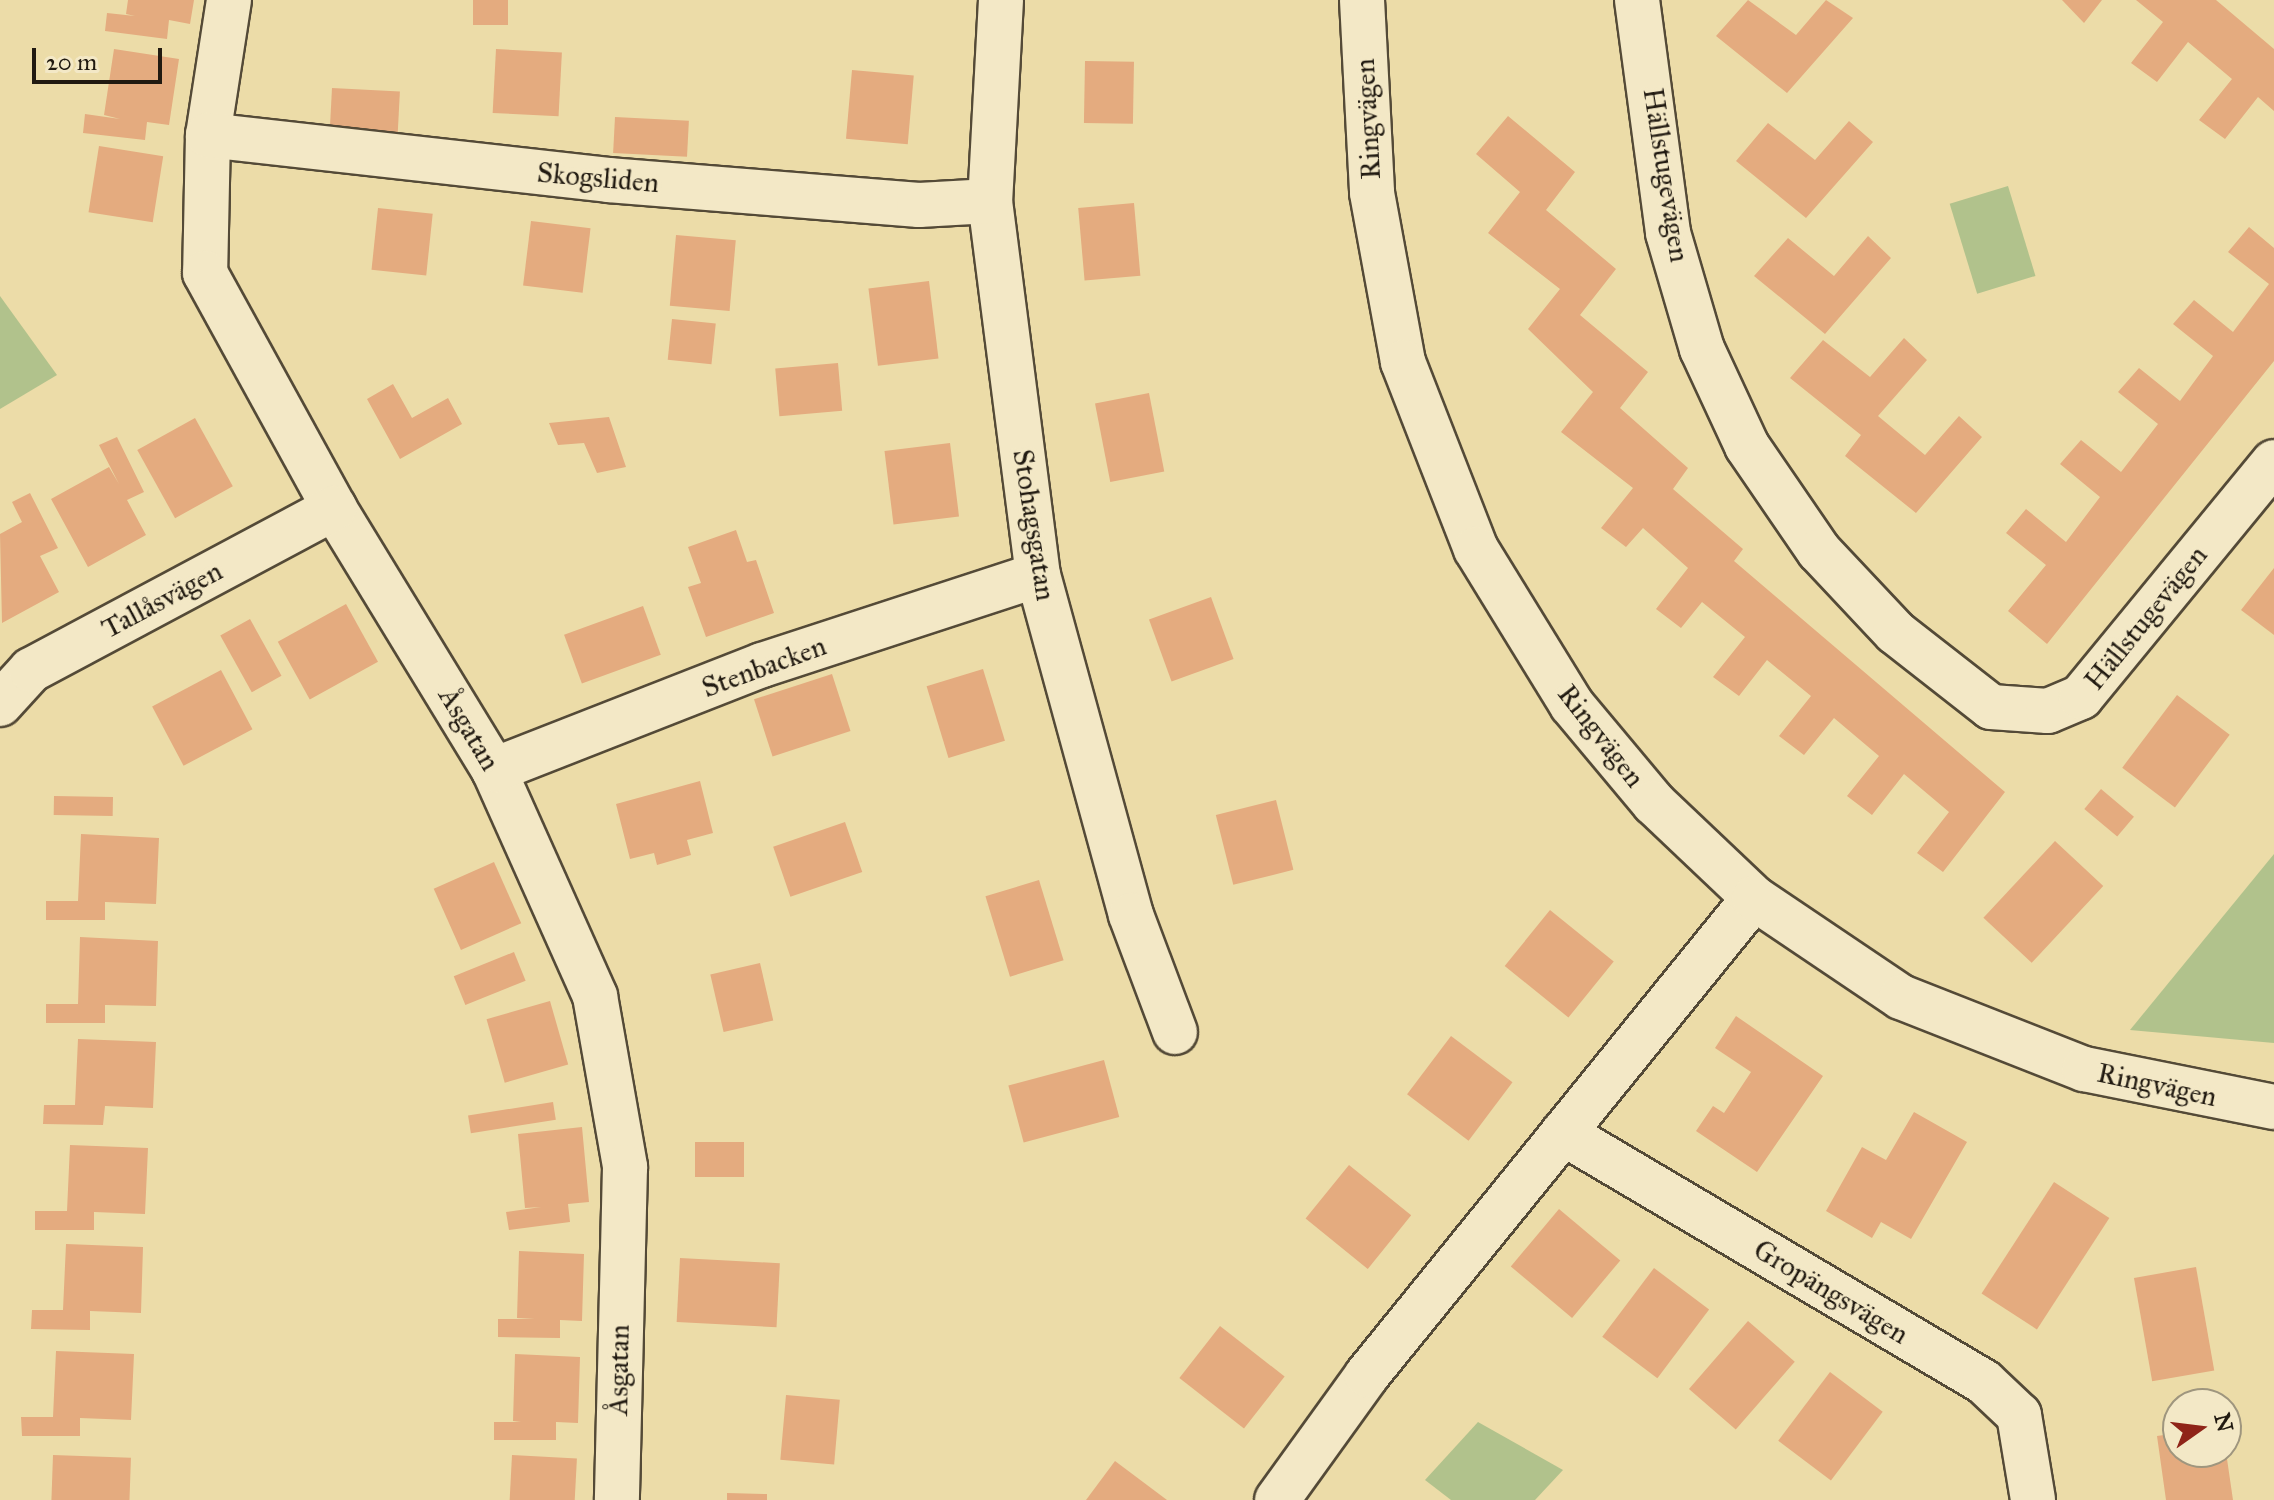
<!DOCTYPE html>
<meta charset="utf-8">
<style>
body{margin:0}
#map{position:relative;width:2274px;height:1500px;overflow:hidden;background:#ecdca8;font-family:"IM FELL Great Primer",serif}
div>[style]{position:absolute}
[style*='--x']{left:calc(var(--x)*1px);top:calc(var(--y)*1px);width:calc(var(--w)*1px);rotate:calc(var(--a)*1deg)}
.green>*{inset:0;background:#b1c28c;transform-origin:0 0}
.building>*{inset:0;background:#e4ab7f;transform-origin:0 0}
.roads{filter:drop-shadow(2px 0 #544a37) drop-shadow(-2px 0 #544a37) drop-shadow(0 2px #544a37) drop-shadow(0 -2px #544a37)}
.minor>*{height:44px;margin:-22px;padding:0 22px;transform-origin:22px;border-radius:22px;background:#f3e8c6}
.tertiary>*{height:44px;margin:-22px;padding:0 22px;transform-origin:22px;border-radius:22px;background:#f3e8c6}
span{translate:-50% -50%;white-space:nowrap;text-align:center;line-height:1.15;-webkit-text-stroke:8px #f3e8c6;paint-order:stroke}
.street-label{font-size:28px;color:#211a11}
.north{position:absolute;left:2162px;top:1388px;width:80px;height:80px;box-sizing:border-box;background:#f3e8c6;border:2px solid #9f967e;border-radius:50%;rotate:76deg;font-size:22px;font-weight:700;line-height:32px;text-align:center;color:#211a11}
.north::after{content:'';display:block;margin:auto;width:28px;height:36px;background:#8f2418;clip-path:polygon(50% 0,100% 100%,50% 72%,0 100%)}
.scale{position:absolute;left:32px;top:48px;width:130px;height:36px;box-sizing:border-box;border:4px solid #211a11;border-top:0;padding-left:10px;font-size:24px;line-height:28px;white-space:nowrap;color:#211a11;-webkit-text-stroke:6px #f3e8c6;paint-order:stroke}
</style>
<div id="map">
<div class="green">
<div style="left:2008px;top:186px;width:94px;height:61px;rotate:73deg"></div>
<div style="clip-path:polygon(0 296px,57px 375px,0 409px)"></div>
<div style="clip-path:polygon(2274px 854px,2274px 1043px,2130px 1030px)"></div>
<div style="clip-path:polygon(1478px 1422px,1563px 1470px,1535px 1500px,1451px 1500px,1425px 1480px)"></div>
</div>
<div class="building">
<div style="clip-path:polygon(128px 0,194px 0,190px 24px,169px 20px,167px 39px,105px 31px,107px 13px,135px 16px,126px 14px)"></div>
<div style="left:473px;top:0;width:35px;height:25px"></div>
<div style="clip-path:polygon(1748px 0,1796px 35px,1826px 0,1853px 18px,1787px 93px,1716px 36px)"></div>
<div style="clip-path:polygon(2062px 0,2102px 0,2084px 23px)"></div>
<div style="clip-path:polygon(2136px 0,2216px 0,2274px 49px,2274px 111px,2258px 97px,2225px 139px,2199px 120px,2232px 79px,2188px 42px,2157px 82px,2131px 63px,2163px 22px)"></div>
<div style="clip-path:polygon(114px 49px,179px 59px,169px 125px,147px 122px,145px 140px,83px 133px,85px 114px,120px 119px,104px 115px)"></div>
<div style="left:496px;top:49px;width:66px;height:64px;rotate:3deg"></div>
<div style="left:1085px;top:61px;width:49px;height:62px;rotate:1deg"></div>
<div style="left:852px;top:70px;width:62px;height:69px;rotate:5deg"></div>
<div style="left:332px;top:88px;width:68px;height:41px;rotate:3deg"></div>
<div style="clip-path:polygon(1508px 116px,1575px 172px,1546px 210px,1616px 269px,1580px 315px,1648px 372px,1620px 408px,1688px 468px,1673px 489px,1743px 549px,1734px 561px,2005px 792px,1943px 872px,1917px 853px,1949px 812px,1904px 774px,1872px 815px,1847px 796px,1879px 756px,1834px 718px,1804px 755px,1779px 736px,1811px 696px,1767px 660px,1739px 696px,1713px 677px,1745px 637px,1702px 602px,1681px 628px,1656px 609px,1688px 568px,1643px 528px,1626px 547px,1601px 528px,1633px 488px,1561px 432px,1593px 392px,1528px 329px,1560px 289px,1488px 233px,1520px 192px,1476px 154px)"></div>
<div style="left:615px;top:117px;width:74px;height:36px;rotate:3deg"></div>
<div style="clip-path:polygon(1849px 121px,1873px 142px,1806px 218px,1736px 161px,1768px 123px,1815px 160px)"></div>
<div style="left:99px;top:146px;width:65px;height:67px;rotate:9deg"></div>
<div style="left:1134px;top:203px;width:73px;height:56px;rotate:85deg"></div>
<div style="left:378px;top:208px;width:55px;height:62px;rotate:6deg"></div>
<div style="left:531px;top:221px;width:60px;height:65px;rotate:7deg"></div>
<div style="clip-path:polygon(2249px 227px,2274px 248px,2274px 361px,2047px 644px,2008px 611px,2046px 565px,2006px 533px,2026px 509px,2066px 542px,2100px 497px,2060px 464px,2081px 440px,2121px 472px,2158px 424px,2118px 392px,2139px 368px,2180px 401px,2213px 356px,2173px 324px,2194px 300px,2233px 332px,2269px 284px,2228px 252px)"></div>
<div style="left:676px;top:235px;width:60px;height:71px;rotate:5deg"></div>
<div style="clip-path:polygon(1868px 236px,1891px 258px,1825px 334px,1754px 276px,1788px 238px,1834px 276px)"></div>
<div style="left:929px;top:281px;width:78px;height:61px;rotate:83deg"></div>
<div style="left:672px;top:319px;width:44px;height:41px;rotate:6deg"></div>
<div style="clip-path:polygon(1904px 338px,1927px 360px,1878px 416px,1925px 455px,1959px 416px,1982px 437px,1916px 513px,1845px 456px,1861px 435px,1790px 378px,1823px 340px,1870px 377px)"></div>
<div style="left:838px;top:363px;width:48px;height:63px;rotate:85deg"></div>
<div style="clip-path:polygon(393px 384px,412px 418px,448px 398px,462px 424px,400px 459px,367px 399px)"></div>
<div style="left:1149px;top:393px;width:80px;height:55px;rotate:79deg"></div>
<div style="clip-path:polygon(609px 417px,626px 467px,597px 473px,584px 443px,558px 445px,549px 423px)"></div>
<div style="left:195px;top:418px;width:78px;height:66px;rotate:61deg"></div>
<div style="clip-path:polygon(117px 437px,144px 492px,127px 500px,146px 535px,88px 567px,51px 499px,109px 467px,119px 484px,99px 445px)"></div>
<div style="left:950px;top:443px;width:74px;height:66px;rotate:83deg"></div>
<div style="clip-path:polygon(30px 493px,58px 548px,40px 556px,59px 592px,2px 623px,0 534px,22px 522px,12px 502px)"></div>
<div style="clip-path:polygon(736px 530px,747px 562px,756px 560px,774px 613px,706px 637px,688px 587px,701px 583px,688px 547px)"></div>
<div style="clip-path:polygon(2274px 568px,2274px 635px,2241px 610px)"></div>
<div style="left:1211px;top:597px;width:66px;height:66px;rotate:70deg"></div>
<div style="left:346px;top:604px;width:66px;height:78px;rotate:61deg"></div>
<div style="left:643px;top:606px;width:52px;height:84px;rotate:70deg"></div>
<div style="left:250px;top:619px;width:65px;height:34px;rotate:61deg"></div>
<div style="left:983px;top:669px;width:75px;height:59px;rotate:73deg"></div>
<div style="left:221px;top:670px;width:67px;height:78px;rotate:62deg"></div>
<div style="left:832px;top:674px;width:60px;height:82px;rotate:72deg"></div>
<div style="left:2177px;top:695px;width:66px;height:91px;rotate:37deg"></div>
<div style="clip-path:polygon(700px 781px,713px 833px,687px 840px,691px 855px,657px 865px,654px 853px,630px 859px,616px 804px)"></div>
<div style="left:2101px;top:789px;width:43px;height:26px;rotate:40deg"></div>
<div style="left:54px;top:796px;width:59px;height:19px;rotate:1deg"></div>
<div style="left:1276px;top:800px;width:72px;height:62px;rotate:76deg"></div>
<div style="left:845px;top:822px;width:53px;height:76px;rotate:71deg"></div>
<div style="clip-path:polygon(81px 834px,159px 838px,156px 904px,105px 902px,105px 920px,46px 920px,46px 901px,78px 901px)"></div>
<div style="left:2055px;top:841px;width:66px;height:105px;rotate:43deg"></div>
<div style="left:494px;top:862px;width:67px;height:66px;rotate:66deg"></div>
<div style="left:1039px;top:880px;width:84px;height:56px;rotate:73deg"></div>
<div style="left:1550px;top:910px;width:82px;height:72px;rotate:39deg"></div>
<div style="clip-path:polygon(80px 937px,158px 941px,156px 1006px,105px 1005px,105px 1023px,46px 1023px,46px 1004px,78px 1004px)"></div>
<div style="left:514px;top:952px;width:31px;height:65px;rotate:68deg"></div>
<div style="left:760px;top:963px;width:59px;height:51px;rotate:77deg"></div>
<div style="left:550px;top:1001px;width:66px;height:66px;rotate:74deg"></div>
<div style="clip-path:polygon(1736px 1016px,1823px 1076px,1757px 1172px,1696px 1131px,1713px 1106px,1724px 1113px,1751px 1072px,1715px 1048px)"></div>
<div style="left:1451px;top:1036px;width:77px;height:73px;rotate:37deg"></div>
<div style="clip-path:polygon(78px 1039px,156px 1042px,153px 1108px,105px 1106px,103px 1125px,43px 1124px,44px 1105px,75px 1105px)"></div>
<div style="left:1104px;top:1060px;width:59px;height:99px;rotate:75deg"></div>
<div style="left:553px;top:1102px;width:18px;height:86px;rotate:81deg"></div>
<div style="clip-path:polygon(1914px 1112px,1967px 1142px,1911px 1239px,1881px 1222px,1872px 1238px,1826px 1211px,1862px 1147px,1886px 1160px)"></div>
<div style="clip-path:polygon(582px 1127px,589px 1202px,568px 1204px,570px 1222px,509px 1230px,506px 1212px,541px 1207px,525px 1208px,518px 1134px)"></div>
<div style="left:695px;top:1142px;width:49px;height:35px"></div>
<div style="clip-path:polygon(70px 1145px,148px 1148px,145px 1214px,94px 1212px,94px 1230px,35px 1230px,35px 1211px,67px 1211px)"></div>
<div style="left:1349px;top:1165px;width:80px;height:69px;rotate:39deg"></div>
<div style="left:2054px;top:1182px;width:66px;height:133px;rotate:33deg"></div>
<div style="left:1559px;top:1209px;width:80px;height:75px;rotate:40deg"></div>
<div style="clip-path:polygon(66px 1244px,143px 1247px,141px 1313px,90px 1311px,90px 1330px,31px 1329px,32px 1310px,63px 1310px)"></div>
<div style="clip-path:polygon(519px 1251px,584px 1254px,582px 1321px,560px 1320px,560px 1338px,498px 1337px,498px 1319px,535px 1319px,517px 1318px)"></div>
<div style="left:680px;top:1258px;width:100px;height:64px;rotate:3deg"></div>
<div style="left:2196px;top:1267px;width:105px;height:63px;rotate:80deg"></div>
<div style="left:1654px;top:1268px;width:69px;height:86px;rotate:37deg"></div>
<div style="left:1748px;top:1321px;width:62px;height:90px;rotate:41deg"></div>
<div style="left:1220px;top:1326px;width:82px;height:66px;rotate:38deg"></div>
<div style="clip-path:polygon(56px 1351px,134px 1354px,131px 1420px,80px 1418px,80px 1436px,22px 1436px,21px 1417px,53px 1417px)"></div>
<div style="clip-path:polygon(515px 1354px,580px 1357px,578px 1423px,556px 1422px,556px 1440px,494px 1440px,494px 1422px,521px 1422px,513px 1421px)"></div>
<div style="left:1830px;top:1372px;width:66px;height:86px;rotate:37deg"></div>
<div style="left:786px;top:1395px;width:54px;height:65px;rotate:5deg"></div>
<div style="clip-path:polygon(2178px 1433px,2178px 1452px,2226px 1452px,2233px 1500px,2166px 1500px,2157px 1436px)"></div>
<div style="left:53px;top:1455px;width:78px;height:45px;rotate:2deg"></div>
<div style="left:512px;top:1455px;width:65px;height:45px;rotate:3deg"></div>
<div style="clip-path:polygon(1115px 1461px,1167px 1500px,1086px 1500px)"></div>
<div style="clip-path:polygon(727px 1493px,767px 1494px,767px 1500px,727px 1500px)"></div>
</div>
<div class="roads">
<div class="minor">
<div style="--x:229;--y:0;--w:137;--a:98.8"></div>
<div style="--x:208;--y:135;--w:138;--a:91.2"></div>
<div style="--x:205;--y:273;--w:268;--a:61.2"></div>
<div style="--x:334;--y:508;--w:307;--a:58.6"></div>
<div style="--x:494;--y:770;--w:248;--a:65.9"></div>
<div style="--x:595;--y:996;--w:174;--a:80"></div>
<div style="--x:625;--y:1167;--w:333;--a:91.4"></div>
<div style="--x:1001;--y:0;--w:201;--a:93.1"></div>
<div style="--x:990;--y:201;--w:377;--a:82.7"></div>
<div style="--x:1038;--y:575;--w:352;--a:74.7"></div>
<div style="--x:1131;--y:915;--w:125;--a:69.4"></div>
<div style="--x:1637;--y:0;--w:235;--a:82.4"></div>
<div style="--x:1668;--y:233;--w:121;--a:73.7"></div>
<div style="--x:1702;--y:349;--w:107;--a:65.1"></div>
<div style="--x:1747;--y:446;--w:127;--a:55.6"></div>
<div style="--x:1819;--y:551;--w:111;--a:46.8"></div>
<div style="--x:1895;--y:632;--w:122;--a:38"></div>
<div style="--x:1991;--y:707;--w:57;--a:4"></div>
<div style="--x:2048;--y:711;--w:36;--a:-23"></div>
<div style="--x:2081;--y:697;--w:304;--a:-50.6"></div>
<div style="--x:208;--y:135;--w:403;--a:6.4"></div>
<div style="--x:608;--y:180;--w:312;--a:4.6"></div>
<div style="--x:919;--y:205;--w:71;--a:-3.2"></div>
<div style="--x:0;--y:704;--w:46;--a:-47.6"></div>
<div style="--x:31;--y:670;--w:344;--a:-28.1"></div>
<div style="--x:494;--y:770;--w:288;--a:-21.4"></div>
<div style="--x:762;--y:665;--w:290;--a:-18.1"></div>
<div style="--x:1563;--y:1133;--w:489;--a:30.6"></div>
<div style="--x:1984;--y:1382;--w:48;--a:43.3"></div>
<div style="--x:2019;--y:1415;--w:86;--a:80.6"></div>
<div style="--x:1277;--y:1500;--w:154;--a:-54.2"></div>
<div style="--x:1367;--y:1375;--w:614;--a:-50.95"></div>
</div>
<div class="tertiary">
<div style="--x:1362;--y:0;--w:193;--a:87"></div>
<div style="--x:1372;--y:193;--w:172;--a:79.6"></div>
<div style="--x:1403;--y:362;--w:201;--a:68.7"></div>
<div style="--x:1476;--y:549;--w:183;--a:58.4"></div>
<div style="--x:1572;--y:705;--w:128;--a:50.1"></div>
<div style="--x:1654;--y:803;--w:138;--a:43.5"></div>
<div style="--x:1754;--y:898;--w:177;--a:34"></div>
<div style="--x:1901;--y:997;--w:197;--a:21.5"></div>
<div style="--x:2084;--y:1069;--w:194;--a:11.3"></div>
</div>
</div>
<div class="street-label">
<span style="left:1368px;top:119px;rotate:-93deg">Ringvägen</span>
<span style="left:1666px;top:175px;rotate:81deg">Hällstugevägen</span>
<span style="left:598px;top:178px;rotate:5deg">Skogsliden</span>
<span style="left:1034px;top:525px;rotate:81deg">Stohagsgatan</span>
<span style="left:162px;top:600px;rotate:-28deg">Tallåsvägen</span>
<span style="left:2146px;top:618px;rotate:-51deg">Hällstugevägen</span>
<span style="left:764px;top:667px;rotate:-20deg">Stenbacken</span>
<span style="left:469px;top:729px;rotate:59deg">Åsgatan</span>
<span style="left:1601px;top:736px;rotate:52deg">Ringvägen</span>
<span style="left:2157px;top:1085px;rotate:12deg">Ringvägen</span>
<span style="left:1831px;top:1292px;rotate:31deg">Gropängsvägen</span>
<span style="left:619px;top:1370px;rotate:-89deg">Åsgatan</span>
</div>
<div class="north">N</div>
<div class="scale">20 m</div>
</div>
